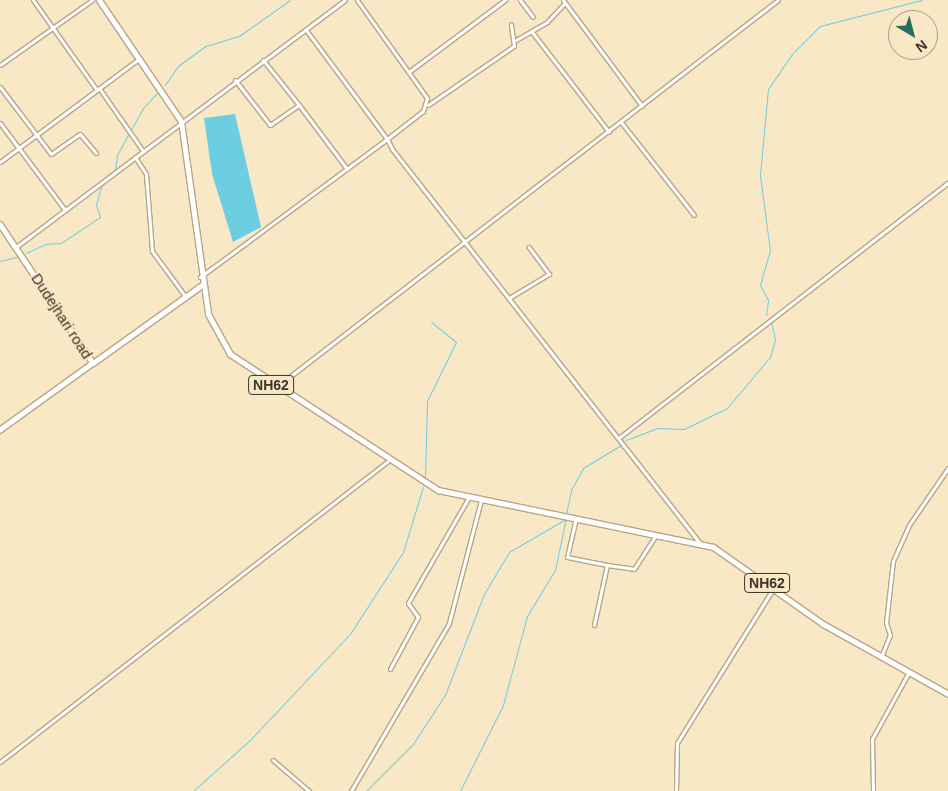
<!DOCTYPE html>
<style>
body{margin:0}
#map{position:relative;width:948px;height:791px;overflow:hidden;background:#f9e8c5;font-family:Arial,sans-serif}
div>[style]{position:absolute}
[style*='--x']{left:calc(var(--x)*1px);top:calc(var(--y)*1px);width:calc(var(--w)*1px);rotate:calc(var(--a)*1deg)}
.water>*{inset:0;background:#6ccfe1}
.stream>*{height:1px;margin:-0.5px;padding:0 0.5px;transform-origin:0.5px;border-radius:0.5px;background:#6ccfe1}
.roads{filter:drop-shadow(1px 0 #b6a685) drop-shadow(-1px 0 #b6a685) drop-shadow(0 1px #b6a685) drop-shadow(0 -1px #b6a685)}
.street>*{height:3px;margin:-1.5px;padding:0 1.5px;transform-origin:1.5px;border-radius:1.5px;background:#fff}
.secondary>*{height:4.5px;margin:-2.25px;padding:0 2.25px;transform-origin:2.25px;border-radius:2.25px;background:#fff}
.primary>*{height:5px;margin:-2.5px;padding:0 2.5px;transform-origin:2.5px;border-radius:2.5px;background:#fff}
span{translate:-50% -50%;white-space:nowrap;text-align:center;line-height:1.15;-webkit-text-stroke:4.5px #f9e8c5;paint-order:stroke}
.shield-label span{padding:1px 4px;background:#f9e8c5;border:1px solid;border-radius:4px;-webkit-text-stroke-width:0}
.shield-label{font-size:14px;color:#3c3528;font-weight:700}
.street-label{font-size:15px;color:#3c3528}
.north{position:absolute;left:888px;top:10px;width:50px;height:50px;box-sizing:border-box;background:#f9e8c5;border:1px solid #ada086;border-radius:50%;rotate:143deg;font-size:14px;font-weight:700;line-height:20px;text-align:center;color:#3c3528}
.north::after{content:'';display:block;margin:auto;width:18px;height:22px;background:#286d61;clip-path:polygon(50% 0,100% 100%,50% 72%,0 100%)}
</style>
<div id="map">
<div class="water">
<div style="clip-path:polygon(235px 114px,261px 227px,233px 242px,212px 174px,204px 118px)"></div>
</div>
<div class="stream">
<div style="--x:165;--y:85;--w:23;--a:-56"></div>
<div style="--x:178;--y:66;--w:34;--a:-36"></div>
<div style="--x:206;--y:46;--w:34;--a:-17"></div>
<div style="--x:239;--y:36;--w:62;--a:-35.2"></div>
<div style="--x:105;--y:178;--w:13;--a:-39"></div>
<div style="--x:115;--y:170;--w:15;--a:-82"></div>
<div style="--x:117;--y:155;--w:54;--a:-61"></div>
<div style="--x:143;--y:108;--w:23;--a:-47"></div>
<div style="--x:26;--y:253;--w:21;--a:-25"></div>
<div style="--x:45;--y:244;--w:16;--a:-4"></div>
<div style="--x:61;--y:243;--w:47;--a:-33.7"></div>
<div style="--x:100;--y:217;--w:13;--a:-108"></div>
<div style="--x:96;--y:205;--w:22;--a:-74"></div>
<div style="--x:0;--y:261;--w:21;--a:-14"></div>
<div style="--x:766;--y:315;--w:15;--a:-82"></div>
<div style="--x:768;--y:300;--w:17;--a:-118"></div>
<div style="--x:760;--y:285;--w:35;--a:-74"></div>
<div style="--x:770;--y:251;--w:77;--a:-97.5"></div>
<div style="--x:760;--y:175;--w:86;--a:-84.7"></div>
<div style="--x:768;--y:89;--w:42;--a:-55.6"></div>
<div style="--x:792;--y:54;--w:40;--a:-45"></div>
<div style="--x:820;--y:26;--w:105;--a:-14.3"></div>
<div style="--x:626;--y:440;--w:33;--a:-21"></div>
<div style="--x:657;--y:428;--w:27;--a:2"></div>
<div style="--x:684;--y:429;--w:48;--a:-26"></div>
<div style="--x:727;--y:408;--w:67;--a:-49.9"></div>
<div style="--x:770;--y:357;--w:19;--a:-74"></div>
<div style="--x:775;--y:339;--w:18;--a:-103"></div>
<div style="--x:425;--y:479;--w:78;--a:-88.5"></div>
<div style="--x:427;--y:401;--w:66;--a:-63.8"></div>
<div style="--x:456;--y:342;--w:32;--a:-141"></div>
<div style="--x:566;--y:514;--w:25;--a:-78"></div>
<div style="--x:571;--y:490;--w:25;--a:-61"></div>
<div style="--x:583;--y:468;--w:44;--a:-31.2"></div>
<div style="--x:193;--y:791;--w:76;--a:-41.8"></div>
<div style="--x:250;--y:740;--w:146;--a:-46.7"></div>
<div style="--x:350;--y:634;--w:98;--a:-57.1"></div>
<div style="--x:403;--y:552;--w:68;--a:-72.9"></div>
<div style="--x:366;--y:791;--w:66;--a:-45"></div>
<div style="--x:413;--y:744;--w:59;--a:-56.9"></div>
<div style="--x:445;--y:695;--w:108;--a:-68.9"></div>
<div style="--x:484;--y:594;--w:49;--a:-59.2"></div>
<div style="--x:509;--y:552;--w:64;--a:-30.2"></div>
<div style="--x:460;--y:791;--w:96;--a:-63.4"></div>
<div style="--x:503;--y:705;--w:92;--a:-74.9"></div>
<div style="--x:527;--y:616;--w:54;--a:-58.7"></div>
<div style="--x:555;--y:570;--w:53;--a:-78.1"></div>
</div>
<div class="roads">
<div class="street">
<div style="--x:33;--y:0;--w:109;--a:54.7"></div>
<div style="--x:357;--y:0;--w:120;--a:54.5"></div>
<div style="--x:427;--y:98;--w:14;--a:107"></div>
<div style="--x:423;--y:111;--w:46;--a:142.1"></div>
<div style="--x:387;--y:139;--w:11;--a:63"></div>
<div style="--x:392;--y:149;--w:499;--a:52"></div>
<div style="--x:520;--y:0;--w:21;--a:53"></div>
<div style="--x:563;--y:0;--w:132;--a:53.3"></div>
<div style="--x:532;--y:32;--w:126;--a:52.4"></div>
<div style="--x:516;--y:40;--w:36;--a:-30"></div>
<div style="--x:547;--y:22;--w:26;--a:-47"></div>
<div style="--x:263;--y:60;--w:58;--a:51.3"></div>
<div style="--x:0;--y:65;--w:113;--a:-35.2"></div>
<div style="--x:410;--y:71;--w:119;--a:-36.8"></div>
<div style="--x:235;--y:80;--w:57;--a:52.1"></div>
<div style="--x:270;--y:125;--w:35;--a:-35"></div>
<div style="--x:299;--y:105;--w:80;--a:53.1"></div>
<div style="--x:0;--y:87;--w:84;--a:52.7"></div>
<div style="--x:51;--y:154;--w:35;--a:-35"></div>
<div style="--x:80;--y:134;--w:25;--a:50"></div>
<div style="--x:99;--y:88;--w:77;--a:55.1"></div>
<div style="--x:428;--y:105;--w:104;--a:-34.5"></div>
<div style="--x:514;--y:46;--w:22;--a:-98"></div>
<div style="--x:621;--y:122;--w:118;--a:51.9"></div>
<div style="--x:0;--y:123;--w:109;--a:53.2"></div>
<div style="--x:135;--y:157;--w:20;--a:57"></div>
<div style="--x:146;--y:174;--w:77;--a:85.5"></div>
<div style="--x:152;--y:251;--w:56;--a:53.7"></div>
<div style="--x:0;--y:162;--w:174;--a:-36.6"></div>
<div style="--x:16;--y:247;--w:411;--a:-36.9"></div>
<div style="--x:200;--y:277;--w:232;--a:-36.4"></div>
<div style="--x:387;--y:139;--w:136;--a:-126.6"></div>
<div style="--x:509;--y:298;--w:47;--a:-31"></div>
<div style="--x:549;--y:274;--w:34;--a:-127"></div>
<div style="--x:275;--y:388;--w:635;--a:-37.65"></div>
<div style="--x:620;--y:437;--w:415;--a:-37.8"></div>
<div style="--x:576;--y:518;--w:40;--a:103"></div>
<div style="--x:567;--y:557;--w:41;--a:11.3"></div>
<div style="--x:607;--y:565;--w:27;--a:8"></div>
<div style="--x:634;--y:569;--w:40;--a:-57.1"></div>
<div style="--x:594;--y:625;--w:61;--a:-77.8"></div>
<div style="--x:881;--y:657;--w:24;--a:-68"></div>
<div style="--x:890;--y:635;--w:13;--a:-108"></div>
<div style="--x:886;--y:623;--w:62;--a:-83.6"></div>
<div style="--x:893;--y:561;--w:39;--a:-66"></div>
<div style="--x:909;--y:525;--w:69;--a:-55.6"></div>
<div style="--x:390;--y:669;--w:59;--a:-61.7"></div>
<div style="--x:418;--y:617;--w:17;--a:-126"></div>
<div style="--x:408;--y:603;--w:122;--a:-60.1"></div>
<div style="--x:273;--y:760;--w:48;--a:40.7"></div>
<div style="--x:0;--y:762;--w:491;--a:-37.8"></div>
<div style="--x:351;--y:791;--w:194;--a:-59.7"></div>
<div style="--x:449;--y:623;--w:127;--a:-75.4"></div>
<div style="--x:676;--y:791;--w:48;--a:-88.8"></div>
<div style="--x:677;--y:743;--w:181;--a:-58.1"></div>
<div style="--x:873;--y:791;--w:52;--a:-91.1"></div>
<div style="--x:872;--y:739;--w:77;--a:-61.1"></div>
</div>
<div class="secondary">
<div style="--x:0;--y:224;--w:167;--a:56.2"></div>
<div style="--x:93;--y:363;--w:115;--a:144.2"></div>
<div style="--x:93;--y:363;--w:134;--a:-35.6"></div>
</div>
<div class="primary">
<div style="--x:99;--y:0;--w:146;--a:55.9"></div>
<div style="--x:181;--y:121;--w:195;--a:82"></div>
<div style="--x:208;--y:314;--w:46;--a:61.2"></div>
<div style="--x:230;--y:354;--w:249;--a:33.2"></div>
<div style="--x:438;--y:490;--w:281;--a:11.7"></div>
<div style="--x:713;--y:547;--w:134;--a:35"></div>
<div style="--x:823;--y:624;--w:143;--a:29.2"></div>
</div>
</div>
<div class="shield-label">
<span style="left:271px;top:385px">NH62</span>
<span style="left:767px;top:583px">NH62</span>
</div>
<div class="street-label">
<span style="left:62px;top:316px;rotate:57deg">Dudejhari road</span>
</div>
<div class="north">N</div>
</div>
